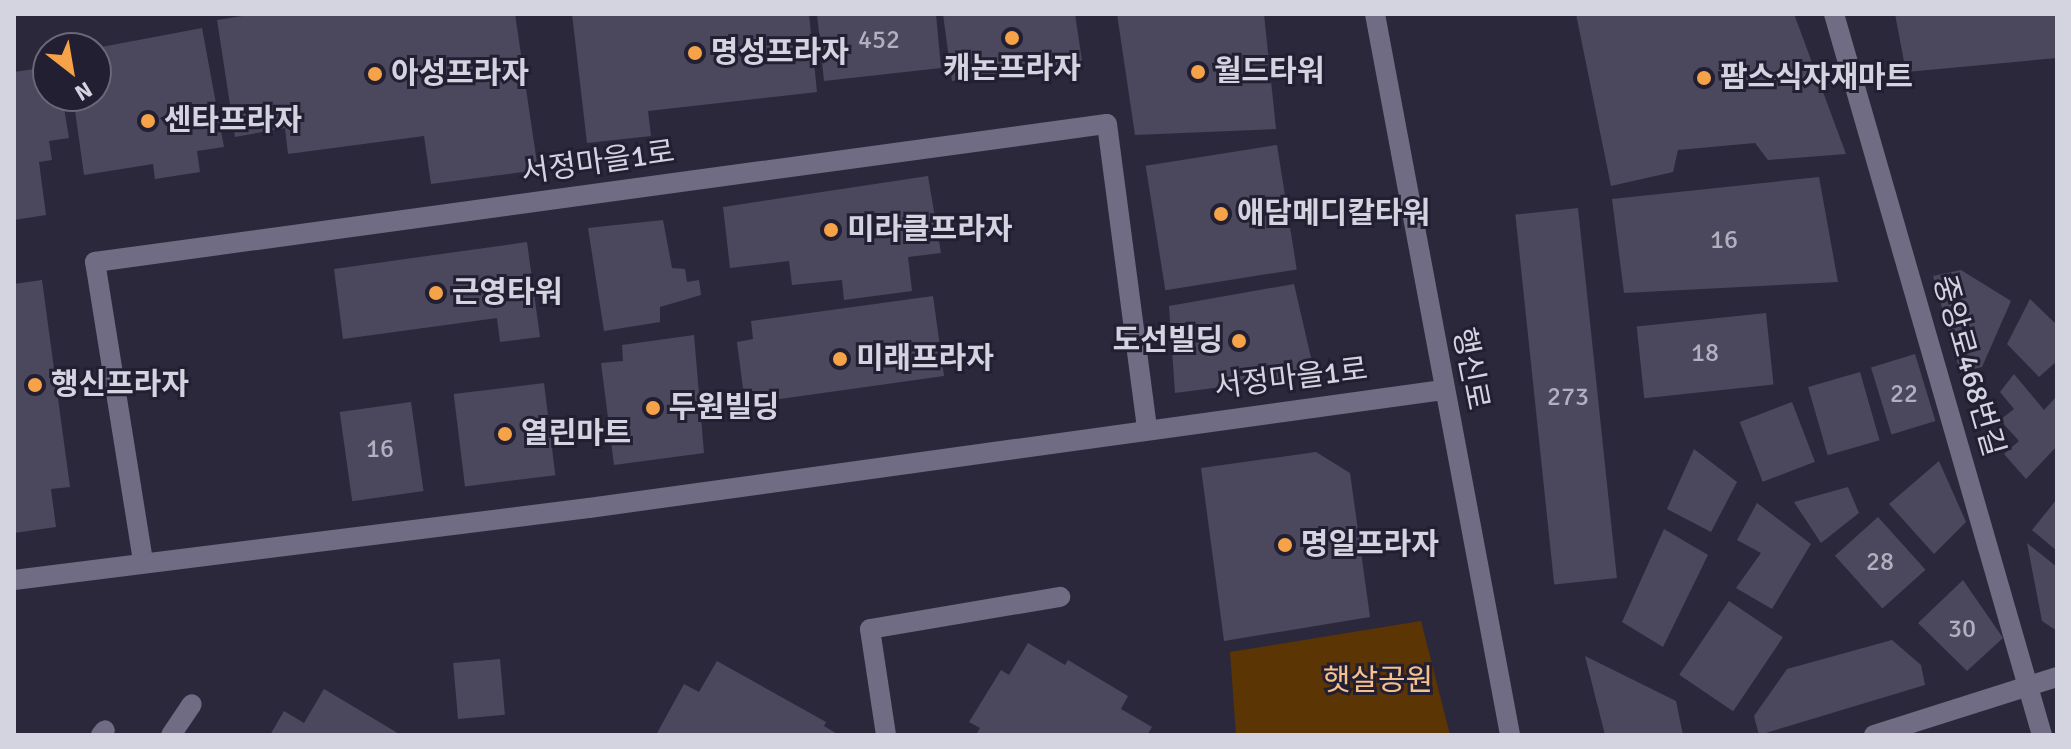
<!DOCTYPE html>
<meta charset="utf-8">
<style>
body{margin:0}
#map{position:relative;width:2071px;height:749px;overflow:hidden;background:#2c283c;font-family:Signika,"Noto Sans KR",sans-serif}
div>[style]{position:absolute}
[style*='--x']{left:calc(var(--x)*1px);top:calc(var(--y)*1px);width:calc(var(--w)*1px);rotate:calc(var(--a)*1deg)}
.green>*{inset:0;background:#5c3504}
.building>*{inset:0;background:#4b475d;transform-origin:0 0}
.lane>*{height:20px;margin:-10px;padding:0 10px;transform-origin:10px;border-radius:10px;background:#6f6c83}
.street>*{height:20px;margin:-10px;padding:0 10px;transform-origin:10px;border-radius:10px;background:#6f6c83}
.secondary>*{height:20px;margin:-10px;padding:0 10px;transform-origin:10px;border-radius:10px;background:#6f6c83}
.dots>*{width:22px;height:22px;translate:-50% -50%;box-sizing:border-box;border:4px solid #221f32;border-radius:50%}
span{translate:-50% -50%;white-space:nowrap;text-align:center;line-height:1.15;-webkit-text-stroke:6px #221f32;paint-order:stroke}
.number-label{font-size:26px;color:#b2b0bf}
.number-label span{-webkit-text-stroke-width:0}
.poi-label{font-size:30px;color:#d4d3e0;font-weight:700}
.left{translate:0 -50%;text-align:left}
.right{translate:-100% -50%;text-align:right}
.street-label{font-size:30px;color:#d4d3e0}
.park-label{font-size:30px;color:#f6c08e}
.frame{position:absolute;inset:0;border:16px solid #d4d3e0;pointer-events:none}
.north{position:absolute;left:32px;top:32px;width:80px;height:80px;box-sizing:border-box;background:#221f32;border:2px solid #696778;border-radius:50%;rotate:149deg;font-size:22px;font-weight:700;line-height:32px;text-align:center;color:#d4d3e0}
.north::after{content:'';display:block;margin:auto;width:28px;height:36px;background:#f6a248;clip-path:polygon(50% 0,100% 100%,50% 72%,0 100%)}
</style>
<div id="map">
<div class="green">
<div style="clip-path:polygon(1421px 621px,1450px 735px,1236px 735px,1230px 652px)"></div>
</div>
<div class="building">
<div style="clip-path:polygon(255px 14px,515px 14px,538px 170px,431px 184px,424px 136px,288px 154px,285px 128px,235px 137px,217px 20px)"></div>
<div style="clip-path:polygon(572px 14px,809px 14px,817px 92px,648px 111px,651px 136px,587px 143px)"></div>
<div style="clip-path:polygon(817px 14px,936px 14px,941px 68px,824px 81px)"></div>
<div style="clip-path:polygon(943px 14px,1075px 14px,1082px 61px,952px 81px)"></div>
<div style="clip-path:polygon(1117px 14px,1264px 14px,1276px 129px,1135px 135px)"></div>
<div style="clip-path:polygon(1576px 14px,1794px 14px,1846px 154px,1768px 160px,1755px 143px,1678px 150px,1673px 172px,1611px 186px)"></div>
<div style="clip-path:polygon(1895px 14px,2057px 14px,2057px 58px,1906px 72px)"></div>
<div style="clip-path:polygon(202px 28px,224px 147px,197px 151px,200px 172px,155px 179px,153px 164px,84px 175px,73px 96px,96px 96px,96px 48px)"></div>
<div style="clip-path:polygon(48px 67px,48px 96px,62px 96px,69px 138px,49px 141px,52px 160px,39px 162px,46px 215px,14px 220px,14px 72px)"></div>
<div style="left:1277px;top:145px;width:126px;height:133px;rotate:81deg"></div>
<div style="clip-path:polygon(928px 176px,941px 253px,908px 257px,912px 291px,844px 300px,842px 280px,792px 285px,789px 261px,730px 268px,723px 207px)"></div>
<div style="clip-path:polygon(1819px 177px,1838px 282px,1624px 293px,1612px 199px)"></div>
<div style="left:1578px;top:208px;width:372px;height:63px;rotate:84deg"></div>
<div style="clip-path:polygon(663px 220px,672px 268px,685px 269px,687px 282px,699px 280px,701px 295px,660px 307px,660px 322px,604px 331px,588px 228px)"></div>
<div style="clip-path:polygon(527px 242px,540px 337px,500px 342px,497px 318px,343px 339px,334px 269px)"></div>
<div style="clip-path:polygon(1961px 270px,2011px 301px,1982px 367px,1960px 372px,1933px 276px)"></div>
<div style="clip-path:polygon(42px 280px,70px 487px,51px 489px,56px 527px,14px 533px,14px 284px)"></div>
<div style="clip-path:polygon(1294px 284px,1315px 375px,1175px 393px,1169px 306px)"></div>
<div style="clip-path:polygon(933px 296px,944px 376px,745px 404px,737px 342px,753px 339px,751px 321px)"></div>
<div style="clip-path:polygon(2030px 299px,2057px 325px,2057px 361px,2039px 377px,2007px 344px)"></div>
<div style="left:1766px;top:313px;width:72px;height:130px;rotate:84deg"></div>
<div style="clip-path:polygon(694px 335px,704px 453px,614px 465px,601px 363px,623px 361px,622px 345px)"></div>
<div style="left:1915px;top:354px;width:70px;height:46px;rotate:73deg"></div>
<div style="left:1860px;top:372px;width:71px;height:54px;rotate:74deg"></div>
<div style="clip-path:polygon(2014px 374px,2044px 410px,2057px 396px,2057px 446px,2026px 479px,2004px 454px,2019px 441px,2000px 420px,2014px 409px,2000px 392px)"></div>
<div style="left:544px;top:383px;width:93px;height:91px;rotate:83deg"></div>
<div style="left:411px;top:402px;width:90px;height:72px;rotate:82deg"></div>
<div style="left:1792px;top:402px;width:64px;height:56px;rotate:69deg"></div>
<div style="clip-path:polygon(1694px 449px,1737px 482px,1711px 532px,1667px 509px)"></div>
<div style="clip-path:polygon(1316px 452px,1350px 473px,1370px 617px,1224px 641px,1201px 468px)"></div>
<div style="clip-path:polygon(1939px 461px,1966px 522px,1934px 554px,1889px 504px)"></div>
<div style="clip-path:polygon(1848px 487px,1859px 513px,1821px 543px,1794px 502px)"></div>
<div style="clip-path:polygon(2057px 499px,2057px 551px,2032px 530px)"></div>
<div style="clip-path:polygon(1757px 503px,1811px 544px,1772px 609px,1736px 588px,1761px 553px,1737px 540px)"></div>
<div style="left:1878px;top:517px;width:71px;height:58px;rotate:48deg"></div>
<div style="clip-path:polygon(1664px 529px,1708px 555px,1663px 647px,1622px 622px)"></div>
<div style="clip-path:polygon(2027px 543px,2057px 567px,2057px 631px,2042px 621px)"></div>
<div style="clip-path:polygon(1963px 580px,2003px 638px,1967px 671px,1918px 623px)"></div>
<div style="left:1729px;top:601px;width:65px;height:89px;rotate:34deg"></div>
<div style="clip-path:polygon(1892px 640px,1921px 665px,1925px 685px,1759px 735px,1754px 716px,1787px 669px)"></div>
<div style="clip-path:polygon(1028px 643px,1065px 665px,1068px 660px,1128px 696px,1121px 709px,1152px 727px,1147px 735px,976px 735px,980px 728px,969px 722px,1001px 670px,1009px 675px)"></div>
<div style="clip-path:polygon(1585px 656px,1676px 701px,1683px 735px,1605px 735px)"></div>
<div style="left:500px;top:659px;width:56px;height:47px;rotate:85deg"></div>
<div style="clip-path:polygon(717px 661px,826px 722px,824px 726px,839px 735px,656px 735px,684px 684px,699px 692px)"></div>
<div style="clip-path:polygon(324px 689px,401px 735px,270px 735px,284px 711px,304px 723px)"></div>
</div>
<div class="lane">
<div style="--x:101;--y:735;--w:6;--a:-51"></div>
<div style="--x:171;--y:735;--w:37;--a:-56"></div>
<div style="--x:886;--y:735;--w:107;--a:-98.6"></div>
<div style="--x:870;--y:629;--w:193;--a:-9.6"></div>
</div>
<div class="street">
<div style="--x:1834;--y:14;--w:750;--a:73.91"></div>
<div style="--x:143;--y:561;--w:303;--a:-99.1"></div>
<div style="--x:95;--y:262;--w:1021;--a:-7.77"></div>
<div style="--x:1107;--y:124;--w:306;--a:82.5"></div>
<div style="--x:1874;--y:735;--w:192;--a:-17.6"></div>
</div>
<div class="secondary">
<div style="--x:1375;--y:14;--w:734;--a:79.39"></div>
<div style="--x:14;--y:580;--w:579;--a:-7.14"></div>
<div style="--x:589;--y:508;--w:862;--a:-7.87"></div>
</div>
<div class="dots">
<div style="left:1012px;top:38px;background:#f6a248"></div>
<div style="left:695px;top:53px;background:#f6a248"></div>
<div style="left:1198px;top:72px;background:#f6a248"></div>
<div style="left:375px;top:74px;background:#f6a248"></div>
<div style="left:1704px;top:78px;background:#f6a248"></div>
<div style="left:148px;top:121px;background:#f6a248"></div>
<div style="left:1221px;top:214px;background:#f6a248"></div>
<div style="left:831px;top:230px;background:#f6a248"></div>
<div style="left:436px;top:293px;background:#f6a248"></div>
<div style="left:1239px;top:341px;background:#f6a248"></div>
<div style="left:840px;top:359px;background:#f6a248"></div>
<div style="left:35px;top:385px;background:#f6a248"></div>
<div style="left:653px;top:408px;background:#f6a248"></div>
<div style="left:505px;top:434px;background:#f6a248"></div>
<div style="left:1285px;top:545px;background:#f6a248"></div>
</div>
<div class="number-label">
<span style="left:879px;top:41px">452</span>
<span style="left:1724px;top:241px">16</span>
<span style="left:1705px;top:354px">18</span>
<span style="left:1904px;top:395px">22</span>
<span style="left:1568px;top:398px">273</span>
<span style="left:380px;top:450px">16</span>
<span style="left:1880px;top:563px">28</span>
<span style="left:1962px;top:630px">30</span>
</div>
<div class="poi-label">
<span class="left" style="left:711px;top:53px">명성프라자</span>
<span style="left:1012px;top:69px">캐논프라자</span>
<span class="left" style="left:1214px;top:72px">월드타워</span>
<span class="left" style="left:391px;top:74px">아성프라자</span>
<span class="left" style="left:1720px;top:78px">팜스식자재마트</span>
<span class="left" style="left:164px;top:121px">센타프라자</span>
<span class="left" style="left:1237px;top:214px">애담메디칼타워</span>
<span class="left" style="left:847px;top:230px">미라클프라자</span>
<span class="left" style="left:452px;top:293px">근영타워</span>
<span class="right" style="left:1223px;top:341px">도선빌딩</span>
<span class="left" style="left:856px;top:359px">미래프라자</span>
<span class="left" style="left:51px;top:385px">행신프라자</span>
<span class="left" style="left:669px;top:408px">두원빌딩</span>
<span class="left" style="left:521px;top:434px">열린마트</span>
<span class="left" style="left:1301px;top:545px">명일프라자</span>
</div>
<div class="street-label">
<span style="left:598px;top:163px;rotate:-8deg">서정마을1로</span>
<span style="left:1968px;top:366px;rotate:74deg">중앙로468번길</span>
<span style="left:1470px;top:369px;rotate:79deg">행신로</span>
<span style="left:1291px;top:379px;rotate:-7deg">서정마을1로</span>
</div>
<div class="park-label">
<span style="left:1378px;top:681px">햇살공원</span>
</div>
<div class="frame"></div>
<div class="north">N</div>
</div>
